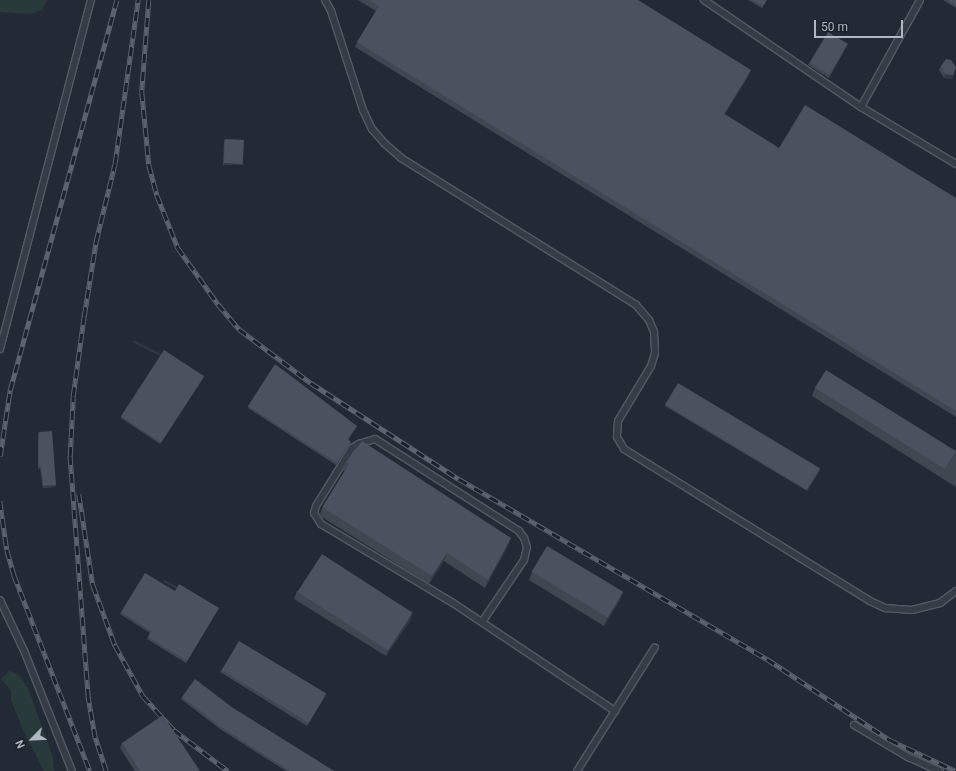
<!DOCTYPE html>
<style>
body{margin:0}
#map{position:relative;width:956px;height:771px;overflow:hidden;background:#222b35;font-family:Roboto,sans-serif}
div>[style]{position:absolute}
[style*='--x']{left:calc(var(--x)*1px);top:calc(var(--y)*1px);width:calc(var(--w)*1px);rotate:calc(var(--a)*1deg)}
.green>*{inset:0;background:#283a3a}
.roads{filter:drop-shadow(1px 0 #535a63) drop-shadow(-1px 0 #535a63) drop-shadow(0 1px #535a63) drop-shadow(0 -1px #535a63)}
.service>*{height:6px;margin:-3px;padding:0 3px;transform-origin:3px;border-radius:3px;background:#363c46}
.rail>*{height:4.5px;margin-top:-2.25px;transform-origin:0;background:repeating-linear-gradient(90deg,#1b222a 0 9px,#5a636e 0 18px);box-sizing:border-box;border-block:1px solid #5a636e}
.wall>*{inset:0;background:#3f4751}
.shaded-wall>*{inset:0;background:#333942;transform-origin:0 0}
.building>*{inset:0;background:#49525e;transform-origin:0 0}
span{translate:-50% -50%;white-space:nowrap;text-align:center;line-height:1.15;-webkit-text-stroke:3.5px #1b222a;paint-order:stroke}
.north{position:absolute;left:12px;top:719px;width:40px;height:40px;-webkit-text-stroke:3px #1b222a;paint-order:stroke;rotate:246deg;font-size:11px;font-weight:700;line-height:16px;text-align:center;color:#b0b7c2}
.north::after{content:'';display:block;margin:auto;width:14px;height:18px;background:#b0b7c2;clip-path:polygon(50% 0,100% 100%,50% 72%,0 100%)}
.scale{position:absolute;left:814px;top:20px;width:89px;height:18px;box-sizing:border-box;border:2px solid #b0b7c2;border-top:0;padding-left:5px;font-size:12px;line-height:14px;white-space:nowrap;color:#b0b7c2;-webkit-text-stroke:3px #1b222a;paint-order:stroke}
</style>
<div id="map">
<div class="green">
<div style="clip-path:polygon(0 0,47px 0,42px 10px,30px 14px,0 12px)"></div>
<div style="clip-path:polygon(9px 671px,18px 674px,28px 688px,53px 757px,54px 771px,44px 771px,24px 732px,11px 700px,11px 690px,1px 679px)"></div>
</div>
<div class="roads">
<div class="service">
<div style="--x:325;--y:0;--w:13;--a:61"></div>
<div style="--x:331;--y:11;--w:104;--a:72.1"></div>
<div style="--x:363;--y:110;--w:21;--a:65"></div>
<div style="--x:372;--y:129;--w:18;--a:49"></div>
<div style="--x:384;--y:143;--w:23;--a:41"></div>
<div style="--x:401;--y:158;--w:277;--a:32"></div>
<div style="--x:636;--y:305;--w:20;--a:49"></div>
<div style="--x:649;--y:320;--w:13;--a:67"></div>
<div style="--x:654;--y:332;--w:21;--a:87"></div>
<div style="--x:655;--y:353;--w:14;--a:107"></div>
<div style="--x:651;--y:366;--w:64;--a:121"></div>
<div style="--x:618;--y:421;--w:16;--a:94"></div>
<div style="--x:617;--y:437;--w:14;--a:60"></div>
<div style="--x:624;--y:449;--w:289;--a:31.7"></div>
<div style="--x:870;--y:601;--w:17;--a:25"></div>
<div style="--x:885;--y:608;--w:27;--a:4"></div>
<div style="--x:912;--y:610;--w:29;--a:-14"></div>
<div style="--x:940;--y:603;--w:20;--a:-37"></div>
<div style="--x:704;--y:0;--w:190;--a:34.3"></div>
<div style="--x:861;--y:107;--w:111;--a:31"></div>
<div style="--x:861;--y:107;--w:122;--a:-61.1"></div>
<div style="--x:0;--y:349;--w:361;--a:-75.4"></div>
<div style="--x:0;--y:600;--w:59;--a:64.7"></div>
<div style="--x:25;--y:653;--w:127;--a:68.3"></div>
<div style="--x:482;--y:622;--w:75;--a:-55.9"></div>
<div style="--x:524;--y:560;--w:13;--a:-77"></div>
<div style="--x:527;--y:547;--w:9;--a:-108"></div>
<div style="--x:524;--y:538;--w:9;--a:-126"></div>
<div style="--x:519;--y:531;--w:171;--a:-147.4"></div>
<div style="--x:375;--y:439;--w:17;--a:163"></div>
<div style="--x:359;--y:444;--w:8;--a:150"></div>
<div style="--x:352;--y:448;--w:68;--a:121.8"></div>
<div style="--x:316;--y:506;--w:7;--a:106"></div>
<div style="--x:314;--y:513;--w:13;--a:58"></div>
<div style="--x:321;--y:524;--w:154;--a:30.9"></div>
<div style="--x:453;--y:603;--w:195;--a:33.7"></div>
<div style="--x:854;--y:725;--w:63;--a:30.7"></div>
<div style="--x:908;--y:757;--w:35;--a:24"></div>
<div style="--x:577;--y:771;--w:146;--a:-57.8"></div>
</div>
</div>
<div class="rail">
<div style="--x:149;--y:0;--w:92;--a:94.4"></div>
<div style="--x:142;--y:92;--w:73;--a:84.5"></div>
<div style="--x:149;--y:165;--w:31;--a:75"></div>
<div style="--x:157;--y:195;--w:57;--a:68.4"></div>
<div style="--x:178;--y:248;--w:69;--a:54.5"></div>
<div style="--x:218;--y:304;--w:33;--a:50"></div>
<div style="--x:239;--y:329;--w:90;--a:36.9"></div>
<div style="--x:311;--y:383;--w:176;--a:33"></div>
<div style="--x:459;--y:479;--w:357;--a:30.3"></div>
<div style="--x:767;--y:659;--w:147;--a:33.4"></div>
<div style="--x:890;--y:740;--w:73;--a:25.2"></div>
<div style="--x:0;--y:456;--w:67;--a:-81.4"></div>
<div style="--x:10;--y:390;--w:404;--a:-74.7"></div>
<div style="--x:79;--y:494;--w:92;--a:81.3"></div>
<div style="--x:93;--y:585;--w:64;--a:69.9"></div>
<div style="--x:115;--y:645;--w:58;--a:61.2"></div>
<div style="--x:143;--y:696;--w:46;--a:47.6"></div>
<div style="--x:174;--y:730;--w:68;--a:37.2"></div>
<div style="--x:0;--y:501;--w:49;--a:81.9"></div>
<div style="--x:7;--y:550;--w:26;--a:74"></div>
<div style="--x:14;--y:575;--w:210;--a:68.8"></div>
<div style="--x:106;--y:771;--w:35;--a:-108"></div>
<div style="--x:95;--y:738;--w:41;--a:-99.9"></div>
<div style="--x:88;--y:698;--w:243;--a:-94.3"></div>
<div style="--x:70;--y:456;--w:60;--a:-87.1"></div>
<div style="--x:73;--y:396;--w:81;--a:-82.2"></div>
<div style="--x:84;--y:316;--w:76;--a:-80.9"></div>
<div style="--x:96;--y:241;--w:80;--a:-76.3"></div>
<div style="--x:115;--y:163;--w:165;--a:-82"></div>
</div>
<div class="wall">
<div style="clip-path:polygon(358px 0,638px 0,749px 75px,725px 114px,779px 148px,956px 198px,956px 417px,355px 47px,357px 42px,376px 11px)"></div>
<div style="clip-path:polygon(748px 0,767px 0,762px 8px)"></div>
<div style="clip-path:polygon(943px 0,956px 0,956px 8px)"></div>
<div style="clip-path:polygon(848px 44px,829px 78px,808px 65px,809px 63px)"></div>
<div style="clip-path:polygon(941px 66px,956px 67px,952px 79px,944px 78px,939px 70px)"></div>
<div style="clip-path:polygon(225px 139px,243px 163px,242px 165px,223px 165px,224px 141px)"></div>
<div style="clip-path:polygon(203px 378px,160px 444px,121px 418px,121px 416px)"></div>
<div style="clip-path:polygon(815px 388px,956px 451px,956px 487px,812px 396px)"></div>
<div style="clip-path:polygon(665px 404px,820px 468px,820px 470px,807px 491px,665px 406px)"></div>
<div style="clip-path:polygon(248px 406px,357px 426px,348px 440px,350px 444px,336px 465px,248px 408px)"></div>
<div style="clip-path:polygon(39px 432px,56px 485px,56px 487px,43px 488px,40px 468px,38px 469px,38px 434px)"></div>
<div style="clip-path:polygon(346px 462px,508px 546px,485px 588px,444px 561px,429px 584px,322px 517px,320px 514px,323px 506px,345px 471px,343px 470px)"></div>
<div style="clip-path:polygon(532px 572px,620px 600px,604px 626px,529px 580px)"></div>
<div style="clip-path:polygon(175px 591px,219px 608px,186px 663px,147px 639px,150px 633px,120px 614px,121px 612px)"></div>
<div style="clip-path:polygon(297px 591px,410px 621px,386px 656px,294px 599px)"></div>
<div style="clip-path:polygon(221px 670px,325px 696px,307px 726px,220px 672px)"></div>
<div style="clip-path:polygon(182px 697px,233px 708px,334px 771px,286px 771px,220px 729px,181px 699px)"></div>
<div style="clip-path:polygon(122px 743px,200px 771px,135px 771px,120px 748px)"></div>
</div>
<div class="shaded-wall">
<div style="clip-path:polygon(751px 70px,749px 75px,722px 119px,724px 114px)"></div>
<div style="left:945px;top:74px;width:8px;height:4px;rotate:7deg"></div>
<div style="left:224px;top:163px;width:19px;height:2px"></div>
<div style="left:204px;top:376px;width:2px;height:79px;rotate:117deg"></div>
<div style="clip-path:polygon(351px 442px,350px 444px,336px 465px,337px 463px)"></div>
<div style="left:56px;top:485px;width:2px;height:13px;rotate:90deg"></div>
<div style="clip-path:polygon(511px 538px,508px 546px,485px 588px,488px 580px)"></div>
<div style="clip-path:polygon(447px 553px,444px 561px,429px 584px,432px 576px)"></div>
<div style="clip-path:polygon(623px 592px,620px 600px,604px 626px,607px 618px)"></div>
<div style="left:219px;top:608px;width:2px;height:62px;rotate:117deg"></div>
<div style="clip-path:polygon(413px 613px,410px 621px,386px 656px,389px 648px)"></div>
</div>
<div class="building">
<div style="clip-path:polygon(369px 0,638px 0,751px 70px,724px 114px,779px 148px,805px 105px,956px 198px,956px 411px,357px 42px,379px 6px)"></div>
<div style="clip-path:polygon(752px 0,767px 0,763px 6px)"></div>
<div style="clip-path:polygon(947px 0,956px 0,956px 6px)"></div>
<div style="left:828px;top:32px;width:23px;height:36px;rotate:31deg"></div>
<div style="clip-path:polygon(946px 59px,951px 60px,956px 67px,953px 75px,945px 74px,941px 66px)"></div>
<div style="left:225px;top:139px;width:19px;height:24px;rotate:3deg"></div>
<div style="left:164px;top:350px;width:48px;height:79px;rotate:33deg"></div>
<div style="clip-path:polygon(275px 364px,357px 426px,348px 439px,351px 442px,337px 463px,248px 406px)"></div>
<div style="left:826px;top:370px;width:153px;height:21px;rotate:32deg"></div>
<div style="left:678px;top:383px;width:165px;height:25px;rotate:31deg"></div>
<div style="clip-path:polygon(52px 431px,56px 485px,43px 486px,41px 466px,39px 467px,39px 432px)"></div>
<div style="clip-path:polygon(362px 441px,511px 538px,488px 580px,447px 553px,432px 576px,325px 509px,323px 506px,349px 464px,346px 462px)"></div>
<div style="left:547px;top:546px;width:89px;height:30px;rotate:31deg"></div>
<div style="left:322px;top:554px;width:108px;height:45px;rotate:33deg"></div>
<div style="clip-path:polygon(145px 573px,175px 591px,179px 584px,219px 608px,187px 661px,148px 637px,151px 631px,121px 612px)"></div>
<div style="left:239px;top:641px;width:102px;height:34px;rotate:31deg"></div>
<div style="clip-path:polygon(195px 679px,233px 708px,334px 771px,290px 771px,221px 727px,182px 697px)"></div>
<div style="clip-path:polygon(163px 715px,200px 771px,140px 771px,122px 743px)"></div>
</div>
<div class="north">N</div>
<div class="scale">50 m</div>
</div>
